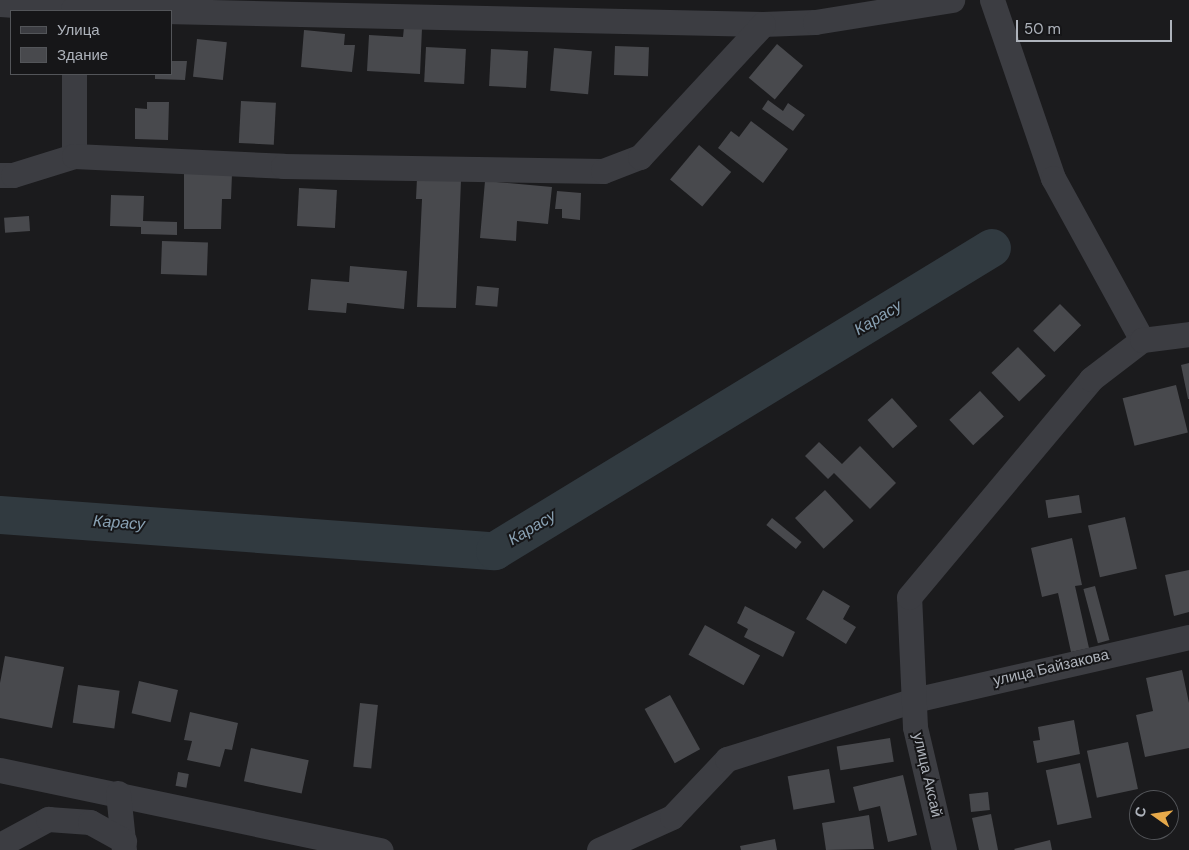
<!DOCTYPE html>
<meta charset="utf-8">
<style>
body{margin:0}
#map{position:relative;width:1189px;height:850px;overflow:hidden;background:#1b1b1d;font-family:"DM Sans",sans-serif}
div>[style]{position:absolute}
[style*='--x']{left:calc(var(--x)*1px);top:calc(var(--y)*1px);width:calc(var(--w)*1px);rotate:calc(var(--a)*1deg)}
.river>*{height:38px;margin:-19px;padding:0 19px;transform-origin:19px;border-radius:19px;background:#313a40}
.building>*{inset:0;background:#48494d;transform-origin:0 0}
.street>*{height:25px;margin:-12.5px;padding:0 12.5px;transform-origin:12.5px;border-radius:12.5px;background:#3c3d42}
span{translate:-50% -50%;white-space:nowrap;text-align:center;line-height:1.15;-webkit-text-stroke:4px #161618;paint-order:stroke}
.street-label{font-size:15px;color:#aeb3bb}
.water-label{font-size:16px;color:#89a1b3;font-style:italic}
.legend{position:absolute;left:10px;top:10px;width:162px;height:65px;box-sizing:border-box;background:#161618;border:1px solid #535559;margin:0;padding:6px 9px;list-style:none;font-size:15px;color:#aeb3bb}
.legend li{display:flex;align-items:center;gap:10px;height:25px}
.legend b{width:25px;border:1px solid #535559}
.north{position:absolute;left:1129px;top:790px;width:50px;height:50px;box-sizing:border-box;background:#161618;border:1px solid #535559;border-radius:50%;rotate:283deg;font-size:14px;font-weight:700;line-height:20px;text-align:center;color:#aeb3bb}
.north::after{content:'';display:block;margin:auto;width:18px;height:22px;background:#e6a94a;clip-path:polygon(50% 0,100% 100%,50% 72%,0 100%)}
.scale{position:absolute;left:1016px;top:20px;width:156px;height:22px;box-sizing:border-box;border:2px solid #aeb3bb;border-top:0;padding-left:6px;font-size:15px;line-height:18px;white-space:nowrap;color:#aeb3bb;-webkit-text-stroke:4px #161618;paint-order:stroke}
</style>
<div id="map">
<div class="river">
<div style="--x:0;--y:515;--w:496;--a:4.2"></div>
<div style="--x:495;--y:551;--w:582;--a:-31.37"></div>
</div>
<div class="building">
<div style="clip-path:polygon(404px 27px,422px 28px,420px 74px,367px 71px,369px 35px,403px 37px)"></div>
<div style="clip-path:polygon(304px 30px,345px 34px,344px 45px,355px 45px,352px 72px,301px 67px)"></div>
<div style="left:197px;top:39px;width:30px;height:38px;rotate:6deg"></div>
<div style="left:777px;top:44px;width:34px;height:44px;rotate:40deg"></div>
<div style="left:615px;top:46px;width:34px;height:29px;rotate:2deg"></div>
<div style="left:426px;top:47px;width:40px;height:35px;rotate:3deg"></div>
<div style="left:554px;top:48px;width:38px;height:43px;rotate:5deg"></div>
<div style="left:491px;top:49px;width:37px;height:37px;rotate:3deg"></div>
<div style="clip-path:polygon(171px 61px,187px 61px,185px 80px,155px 79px,155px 74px,171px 74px)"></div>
<div style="clip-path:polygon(768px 100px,783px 111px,788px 103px,805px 115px,793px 131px,762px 109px)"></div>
<div style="left:241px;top:101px;width:35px;height:42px;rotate:3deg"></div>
<div style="clip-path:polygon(147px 102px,169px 102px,168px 140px,135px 139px,135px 108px,147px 109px)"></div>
<div style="clip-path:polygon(751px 121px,788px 149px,763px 183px,718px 148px,731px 131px,739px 137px)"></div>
<div style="left:699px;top:145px;width:42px;height:45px;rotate:40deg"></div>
<div style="clip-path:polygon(184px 174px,232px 174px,231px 199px,222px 199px,221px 229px,184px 229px)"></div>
<div style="clip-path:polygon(417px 178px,461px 180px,456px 308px,417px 307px,422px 199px,416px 199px)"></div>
<div style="clip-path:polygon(485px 181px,552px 187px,548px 224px,517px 221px,516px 241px,480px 238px)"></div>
<div style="left:299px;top:188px;width:38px;height:38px;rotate:3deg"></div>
<div style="clip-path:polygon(557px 191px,581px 193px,580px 220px,562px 218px,562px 209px,555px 209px)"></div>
<div style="clip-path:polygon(111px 195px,144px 196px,143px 221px,177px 222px,177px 235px,141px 234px,141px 227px,110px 226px)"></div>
<div style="left:29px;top:216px;width:15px;height:25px;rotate:86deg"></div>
<div style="left:162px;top:241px;width:46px;height:33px;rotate:2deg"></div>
<div style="clip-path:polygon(350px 266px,407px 271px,404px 309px,347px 303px,346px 313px,308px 310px,311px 279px,349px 282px)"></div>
<div style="left:477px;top:286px;width:22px;height:19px;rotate:5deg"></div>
<div style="left:1060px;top:304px;width:30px;height:38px;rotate:45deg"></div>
<div style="left:1018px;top:347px;width:40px;height:37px;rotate:46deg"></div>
<div style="clip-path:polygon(1189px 363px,1189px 399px,1188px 399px,1181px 365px)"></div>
<div style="left:1176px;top:385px;width:49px;height:55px;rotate:76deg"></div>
<div style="left:980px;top:391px;width:35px;height:42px;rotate:47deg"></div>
<div style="left:892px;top:398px;width:38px;height:33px;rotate:48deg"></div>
<div style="clip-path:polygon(819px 442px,842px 464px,860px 446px,896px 483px,870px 509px,834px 473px,828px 479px,805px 456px)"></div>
<div style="left:825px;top:490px;width:42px;height:41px;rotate:47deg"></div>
<div style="left:1079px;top:495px;width:18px;height:34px;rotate:81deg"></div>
<div style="left:1125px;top:517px;width:53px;height:38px;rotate:77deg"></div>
<div style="left:772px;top:518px;width:38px;height:9px;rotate:39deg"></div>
<div style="clip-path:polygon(1072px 538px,1082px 585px,1075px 586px,1089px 648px,1071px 652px,1058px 593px,1042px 597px,1031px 548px)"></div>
<div style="clip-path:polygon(1189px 570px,1189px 612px,1174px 616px,1165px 575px)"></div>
<div style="left:1095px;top:586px;width:56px;height:12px;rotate:75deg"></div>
<div style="clip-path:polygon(823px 590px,850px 606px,843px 619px,856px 627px,846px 644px,806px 619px)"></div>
<div style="clip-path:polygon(745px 606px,795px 632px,783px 657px,744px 637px,748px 629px,737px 623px)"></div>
<div style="left:705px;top:625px;width:63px;height:34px;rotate:29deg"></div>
<div style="clip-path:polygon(5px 656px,64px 667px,52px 728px,0 718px,0 683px)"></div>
<div style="clip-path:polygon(1182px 670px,1189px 703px,1189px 748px,1145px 757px,1136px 715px,1153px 711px,1146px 678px)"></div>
<div style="left:139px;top:681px;width:40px;height:33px;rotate:13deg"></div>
<div style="left:78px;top:685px;width:42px;height:38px;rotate:8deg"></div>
<div style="left:670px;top:695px;width:62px;height:29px;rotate:61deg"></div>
<div style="left:360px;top:703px;width:18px;height:64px;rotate:6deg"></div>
<div style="clip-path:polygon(190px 712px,238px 723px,232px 750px,225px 749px,220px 767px,187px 760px,192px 741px,184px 740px)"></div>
<div style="clip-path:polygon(1074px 720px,1080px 754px,1037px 763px,1033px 741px,1040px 740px,1038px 727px)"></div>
<div style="left:890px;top:738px;width:24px;height:54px;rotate:81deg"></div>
<div style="left:1128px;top:742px;width:48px;height:42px;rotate:78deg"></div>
<div style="left:251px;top:748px;width:59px;height:34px;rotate:12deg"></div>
<div style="left:1080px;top:763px;width:56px;height:35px;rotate:78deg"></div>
<div style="left:829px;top:769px;width:34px;height:42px;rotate:80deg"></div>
<div style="left:178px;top:772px;width:11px;height:14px;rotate:10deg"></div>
<div style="clip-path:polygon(903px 775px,917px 835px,888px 842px,880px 806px,859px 811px,853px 787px)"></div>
<div style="left:988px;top:792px;width:18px;height:19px;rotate:84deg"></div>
<div style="clip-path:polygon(991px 814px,998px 850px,979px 850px,972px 818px)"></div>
<div style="clip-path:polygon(869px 815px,874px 849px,826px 850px,822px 823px)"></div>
<div style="clip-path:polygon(775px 839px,777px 850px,741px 850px,740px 846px)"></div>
<div style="clip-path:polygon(1050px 840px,1052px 850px,1015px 850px,1014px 849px)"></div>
</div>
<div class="street">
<div style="--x:992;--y:0;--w:188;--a:71.1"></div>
<div style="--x:1053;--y:178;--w:185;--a:61.2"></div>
<div style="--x:0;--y:4;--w:73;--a:3.9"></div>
<div style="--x:73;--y:9;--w:690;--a:1.25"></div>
<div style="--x:763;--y:24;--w:52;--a:-2.2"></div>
<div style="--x:815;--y:22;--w:139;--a:-9.1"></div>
<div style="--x:74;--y:74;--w:82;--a:90"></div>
<div style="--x:0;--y:175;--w:13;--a:0"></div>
<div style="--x:13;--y:175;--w:64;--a:-17.3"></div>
<div style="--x:74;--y:156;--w:209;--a:2.7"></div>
<div style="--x:283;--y:166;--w:320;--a:0.9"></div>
<div style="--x:603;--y:171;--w:40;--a:-21"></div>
<div style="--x:640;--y:157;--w:181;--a:-47.2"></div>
<div style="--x:0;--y:770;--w:389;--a:11.9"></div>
<div style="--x:118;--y:793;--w:57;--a:84"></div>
<div style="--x:0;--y:845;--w:55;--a:-28.4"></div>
<div style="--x:48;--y:819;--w:42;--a:4.1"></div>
<div style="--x:90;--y:822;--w:39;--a:29"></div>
<div style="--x:599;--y:850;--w:80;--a:-24.3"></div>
<div style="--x:672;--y:817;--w:80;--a:-46.5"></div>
<div style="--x:727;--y:759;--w:196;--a:-17.5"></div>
<div style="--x:914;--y:700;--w:282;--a:-12.9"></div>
<div style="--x:944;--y:850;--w:126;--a:-103.3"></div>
<div style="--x:915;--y:727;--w:130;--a:-92.6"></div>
<div style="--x:909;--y:597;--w:284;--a:-50.1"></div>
<div style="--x:1091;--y:379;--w:64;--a:-37.4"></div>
<div style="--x:1142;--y:340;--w:47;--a:-7.3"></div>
</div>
<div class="street-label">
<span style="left:1051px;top:668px;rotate:-13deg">улица Байзакова</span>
<span style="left:927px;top:775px;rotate:77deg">улица Аксай</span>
</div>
<div class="water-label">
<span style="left:878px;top:318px;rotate:-31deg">Карасу</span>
<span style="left:119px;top:523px;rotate:4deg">Карасу</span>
<span style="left:532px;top:528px;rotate:-31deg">Карасу</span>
</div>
<ul class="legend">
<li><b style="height:6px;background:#3c3d42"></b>Улица</li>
<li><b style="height:14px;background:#48494d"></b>Здание</li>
</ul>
<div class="north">С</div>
<div class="scale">50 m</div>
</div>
